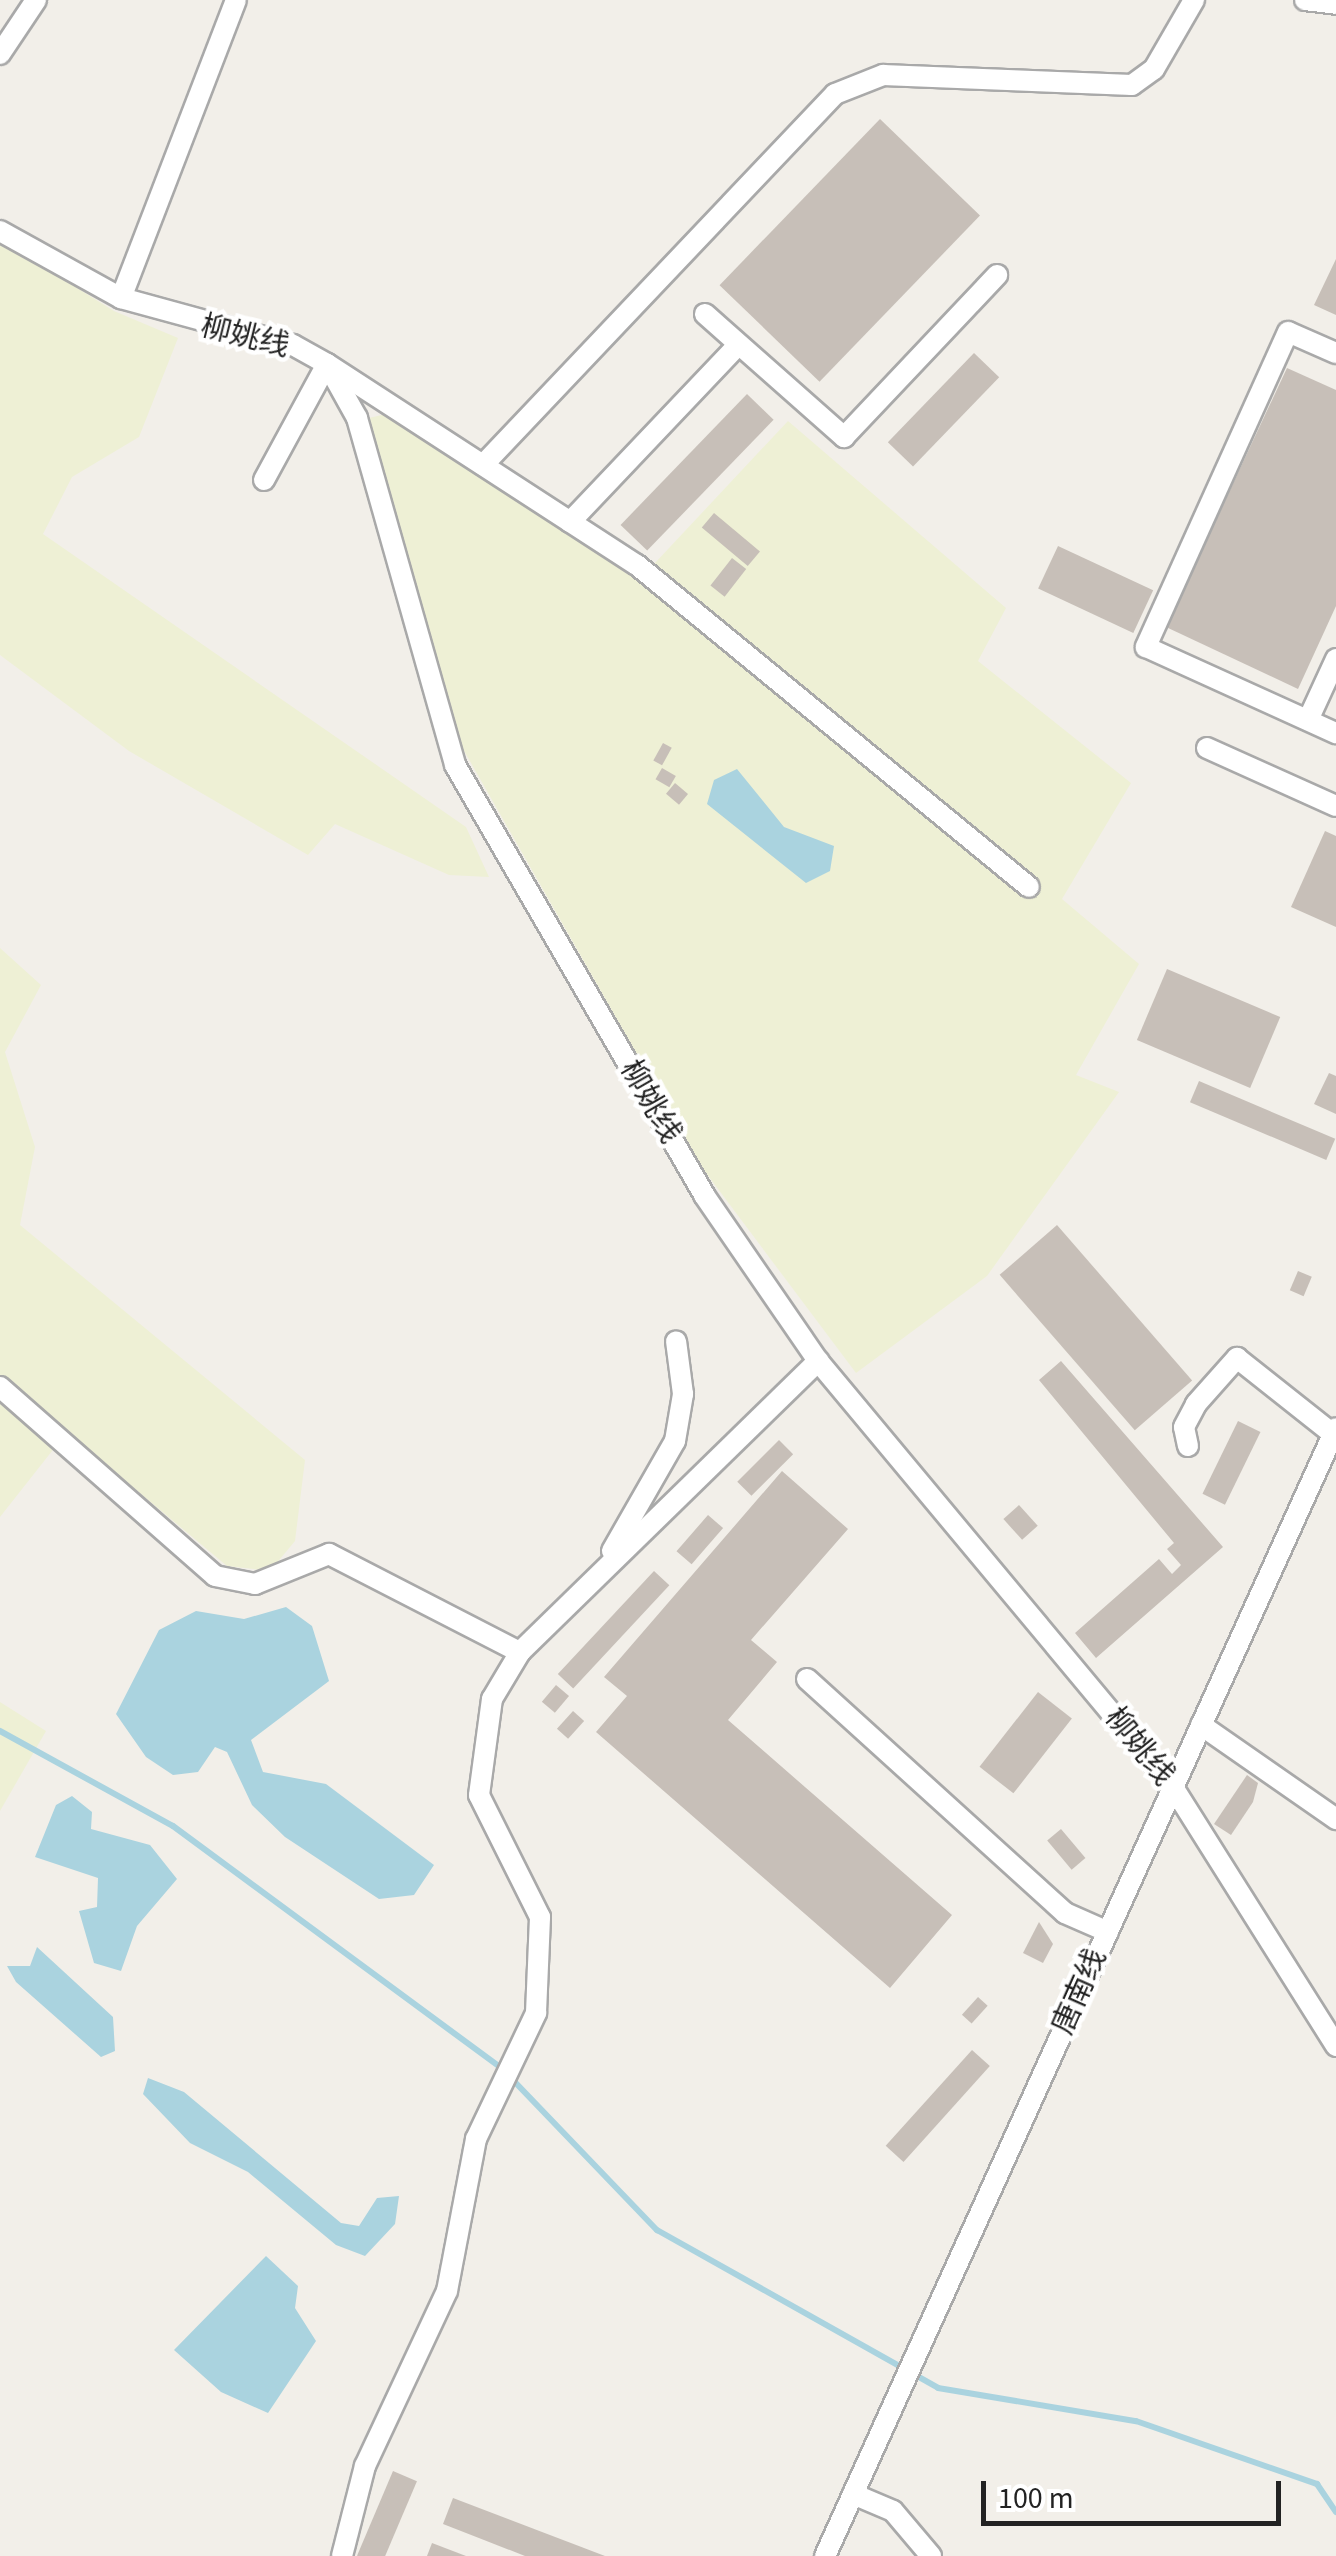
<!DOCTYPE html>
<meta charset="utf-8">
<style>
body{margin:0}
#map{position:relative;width:1336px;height:2556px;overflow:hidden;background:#f2efe9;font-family:"Source Sans 3","Noto Sans SC",sans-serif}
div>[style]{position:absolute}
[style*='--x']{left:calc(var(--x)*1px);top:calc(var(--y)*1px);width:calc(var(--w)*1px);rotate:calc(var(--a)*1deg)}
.farmland>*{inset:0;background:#eef0d5}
.water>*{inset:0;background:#aad3df}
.stream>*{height:6px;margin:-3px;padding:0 3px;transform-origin:3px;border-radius:3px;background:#aad3df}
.building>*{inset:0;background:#c7bfb8;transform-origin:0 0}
.roads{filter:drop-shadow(2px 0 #a9a9a9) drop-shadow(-2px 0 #a9a9a9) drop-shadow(0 2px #a9a9a9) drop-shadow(0 -2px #a9a9a9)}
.minor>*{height:20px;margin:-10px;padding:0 10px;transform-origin:10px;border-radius:10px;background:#fff}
span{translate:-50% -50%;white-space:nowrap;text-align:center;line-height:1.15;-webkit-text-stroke:9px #fff;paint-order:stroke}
.street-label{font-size:30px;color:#222}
.scale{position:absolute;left:981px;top:2481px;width:300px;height:45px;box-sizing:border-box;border:5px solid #222;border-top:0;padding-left:12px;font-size:30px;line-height:35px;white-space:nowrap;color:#222;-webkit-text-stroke:8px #fff;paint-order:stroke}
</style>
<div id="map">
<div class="farmland">
<div style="clip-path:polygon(0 240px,114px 311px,178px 338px,139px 437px,72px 477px,43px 534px,466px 827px,489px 877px,449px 875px,335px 824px,308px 855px,129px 751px,0 655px)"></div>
<div style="clip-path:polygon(386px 414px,640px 579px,788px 421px,1006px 608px,978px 661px,1131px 783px,1062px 899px,1139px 964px,1076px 1075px,1119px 1092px,987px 1276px,856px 1373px,700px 1165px,459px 742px,369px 418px)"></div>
<div style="clip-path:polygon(0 948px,41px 985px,5px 1052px,35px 1147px,20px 1225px,305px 1460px,295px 1541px,270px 1571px,227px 1566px,67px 1432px,0 1517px)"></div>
<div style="clip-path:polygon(0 1702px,46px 1731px,0 1811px)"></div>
</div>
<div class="water">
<div style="clip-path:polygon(737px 769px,784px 827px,834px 846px,830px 871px,806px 883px,707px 804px,714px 780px)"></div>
<div style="clip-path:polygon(286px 1607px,312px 1626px,329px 1681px,251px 1740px,263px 1772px,326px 1784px,434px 1865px,414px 1895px,379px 1899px,285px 1837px,252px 1805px,227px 1752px,215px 1747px,198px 1772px,173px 1775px,146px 1757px,116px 1714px,159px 1630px,196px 1611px,244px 1619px)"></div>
<div style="clip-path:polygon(72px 1796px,92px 1812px,91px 1829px,150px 1845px,177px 1879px,137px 1926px,121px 1971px,94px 1963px,79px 1911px,97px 1907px,98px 1878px,35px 1857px,56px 1805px)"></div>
<div style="clip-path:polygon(37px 1947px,113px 2017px,115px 2051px,101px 2057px,16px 1982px,7px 1966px,30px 1966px)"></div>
<div style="clip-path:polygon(148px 2078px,184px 2092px,341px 2223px,359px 2226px,377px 2198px,399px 2196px,395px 2224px,365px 2256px,336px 2245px,248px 2172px,190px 2143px,143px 2094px)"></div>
<div style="clip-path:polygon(266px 2256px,298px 2286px,295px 2308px,316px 2341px,268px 2413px,221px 2392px,174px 2350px)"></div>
</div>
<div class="stream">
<div style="--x:0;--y:1731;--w:197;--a:28.8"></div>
<div style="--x:173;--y:1826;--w:409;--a:36.4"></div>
<div style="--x:511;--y:2078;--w:211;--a:46.2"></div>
<div style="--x:657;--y:2230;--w:322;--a:29.3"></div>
<div style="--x:938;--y:2388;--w:201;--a:9.5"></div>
<div style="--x:1136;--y:2421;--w:192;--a:19.2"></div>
<div style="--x:1317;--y:2484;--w:34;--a:56"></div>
</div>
<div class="building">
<div style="left:880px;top:119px;width:139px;height:231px;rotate:44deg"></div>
<div style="clip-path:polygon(1336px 259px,1336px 315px,1314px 305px)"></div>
<div style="left:974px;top:353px;width:35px;height:124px;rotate:44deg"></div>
<div style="clip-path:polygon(1287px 368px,1336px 390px,1336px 606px,1298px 689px,1166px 627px)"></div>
<div style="left:747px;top:394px;width:37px;height:182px;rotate:44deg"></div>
<div style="left:714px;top:513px;width:60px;height:19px;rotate:40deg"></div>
<div style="left:1058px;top:546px;width:105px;height:47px;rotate:25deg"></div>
<div style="left:732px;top:558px;width:18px;height:35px;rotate:38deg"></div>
<div style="left:663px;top:743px;width:10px;height:20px;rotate:29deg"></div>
<div style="left:662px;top:768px;width:16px;height:13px;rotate:30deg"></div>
<div style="left:675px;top:783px;width:17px;height:14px;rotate:40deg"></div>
<div style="clip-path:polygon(1325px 831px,1336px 836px,1336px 927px,1291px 907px)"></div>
<div style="left:1167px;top:969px;width:123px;height:77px;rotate:23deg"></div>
<div style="clip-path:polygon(1329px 1073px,1336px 1076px,1336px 1114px,1314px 1104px)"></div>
<div style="left:1199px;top:1081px;width:148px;height:23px;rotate:23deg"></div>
<div style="left:1057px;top:1225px;width:206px;height:76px;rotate:49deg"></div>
<div style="left:1298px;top:1271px;width:15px;height:21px;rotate:23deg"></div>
<div style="clip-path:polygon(1061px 1361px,1223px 1547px,1096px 1658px,1075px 1633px,1159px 1559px,1172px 1574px,1181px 1565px,1167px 1549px,1174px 1543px,1039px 1380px)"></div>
<div style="left:1238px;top:1421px;width:25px;height:81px;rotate:26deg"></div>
<div style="left:779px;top:1440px;width:20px;height:59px;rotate:45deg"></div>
<div style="clip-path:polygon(782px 1471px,848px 1529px,751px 1640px,777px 1662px,728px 1720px,952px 1915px,890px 1988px,596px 1732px,627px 1696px,604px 1677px)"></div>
<div style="left:1019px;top:1505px;width:28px;height:21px;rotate:48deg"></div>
<div style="left:708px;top:1515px;width:20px;height:48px;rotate:41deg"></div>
<div style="left:654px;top:1571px;width:21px;height:141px;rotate:43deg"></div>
<div style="left:556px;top:1685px;width:17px;height:22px;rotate:40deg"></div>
<div style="left:1038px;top:1692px;width:43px;height:95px;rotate:38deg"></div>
<div style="left:573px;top:1711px;width:15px;height:24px;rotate:42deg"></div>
<div style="clip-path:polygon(1247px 1775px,1258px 1783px,1253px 1802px,1231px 1835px,1214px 1824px)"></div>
<div style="left:1061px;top:1829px;width:38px;height:18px;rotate:50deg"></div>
<div style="clip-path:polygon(1039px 1922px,1053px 1944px,1043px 1963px,1023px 1953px)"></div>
<div style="left:978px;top:1997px;width:13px;height:24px;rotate:42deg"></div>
<div style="left:972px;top:2050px;width:24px;height:129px;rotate:42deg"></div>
<div style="left:393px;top:2471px;width:26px;height:92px;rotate:23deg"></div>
<div style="clip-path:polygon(453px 2498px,605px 2556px,525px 2556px,443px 2524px)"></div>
<div style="clip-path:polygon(432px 2543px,466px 2556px,427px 2556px)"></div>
</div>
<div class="roads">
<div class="minor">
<div style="--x:1305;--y:0;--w:31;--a:7"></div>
<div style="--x:0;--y:54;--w:65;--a:-56.3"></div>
<div style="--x:0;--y:231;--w:138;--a:29"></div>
<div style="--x:121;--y:298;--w:178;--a:15.3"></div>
<div style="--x:293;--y:345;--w:39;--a:29"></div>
<div style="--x:327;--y:364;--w:62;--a:60.9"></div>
<div style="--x:357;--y:418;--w:361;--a:74.2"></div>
<div style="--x:455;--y:765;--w:497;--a:59.9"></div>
<div style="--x:704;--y:1195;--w:201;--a:55.5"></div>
<div style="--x:818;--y:1361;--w:555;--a:50.19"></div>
<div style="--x:1173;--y:1787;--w:306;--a:57.8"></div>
<div style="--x:121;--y:298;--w:319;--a:-68.9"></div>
<div style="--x:705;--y:314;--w:186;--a:41.5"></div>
<div style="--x:844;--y:437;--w:223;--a:-46.6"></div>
<div style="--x:1336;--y:353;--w:52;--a:-156.4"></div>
<div style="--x:1288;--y:332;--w:346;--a:114.3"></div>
<div style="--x:1146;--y:647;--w:209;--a:24.4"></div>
<div style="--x:483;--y:465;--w:511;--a:-46.51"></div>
<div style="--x:835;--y:94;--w:52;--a:-21.6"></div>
<div style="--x:883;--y:75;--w:249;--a:2.3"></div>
<div style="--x:1132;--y:85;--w:27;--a:-36"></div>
<div style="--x:1154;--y:69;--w:80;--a:-59.9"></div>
<div style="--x:264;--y:480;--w:132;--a:-61.5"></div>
<div style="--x:327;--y:364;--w:369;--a:33"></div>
<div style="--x:637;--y:565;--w:507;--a:39.4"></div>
<div style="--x:570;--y:522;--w:244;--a:-46.5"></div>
<div style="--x:1308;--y:720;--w:67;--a:-65.3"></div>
<div style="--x:1207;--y:748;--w:141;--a:24.2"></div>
<div style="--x:0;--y:1387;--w:286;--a:41.3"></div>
<div style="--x:215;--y:1576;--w:41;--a:11.3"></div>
<div style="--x:255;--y:1584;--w:80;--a:-22.1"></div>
<div style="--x:329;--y:1554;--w:215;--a:27.2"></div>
<div style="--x:1188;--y:1446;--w:19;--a:-102"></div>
<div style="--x:1184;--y:1427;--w:26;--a:-62"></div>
<div style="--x:1196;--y:1404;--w:62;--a:-48.3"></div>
<div style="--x:1237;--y:1358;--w:122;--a:38.4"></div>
<div style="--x:612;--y:1551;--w:127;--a:-60.2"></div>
<div style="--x:675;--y:1441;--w:48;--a:-80.3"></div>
<div style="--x:683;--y:1394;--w:53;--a:-97.5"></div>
<div style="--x:807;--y:1679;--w:348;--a:42.2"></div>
<div style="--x:1065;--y:1913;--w:47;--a:23.8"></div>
<div style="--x:1201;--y:1725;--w:165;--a:34.8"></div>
<div style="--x:853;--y:2494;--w:43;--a:23"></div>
<div style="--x:893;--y:2511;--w:59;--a:49.8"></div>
<div style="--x:342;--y:2556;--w:93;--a:-75.7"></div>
<div style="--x:365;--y:2466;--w:193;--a:-64.9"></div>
<div style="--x:447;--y:2291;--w:155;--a:-79.2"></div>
<div style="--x:476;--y:2139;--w:140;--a:-64.5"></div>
<div style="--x:536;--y:2013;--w:96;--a:-87.6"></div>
<div style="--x:540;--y:1917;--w:136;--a:-116.6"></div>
<div style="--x:479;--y:1795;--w:97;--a:-82.3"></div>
<div style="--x:492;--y:1699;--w:55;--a:-59.2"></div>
<div style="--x:520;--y:1652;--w:417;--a:-44.3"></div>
<div style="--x:825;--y:2556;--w:1238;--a:-65.63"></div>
</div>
</div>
<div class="street-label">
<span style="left:245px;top:337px;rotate:14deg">柳姚线</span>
<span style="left:650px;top:1102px;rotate:60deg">柳姚线</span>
<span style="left:1139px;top:1747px;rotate:51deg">柳姚线</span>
<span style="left:1080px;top:1992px;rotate:-66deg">唐南线</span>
</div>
<div class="scale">100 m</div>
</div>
